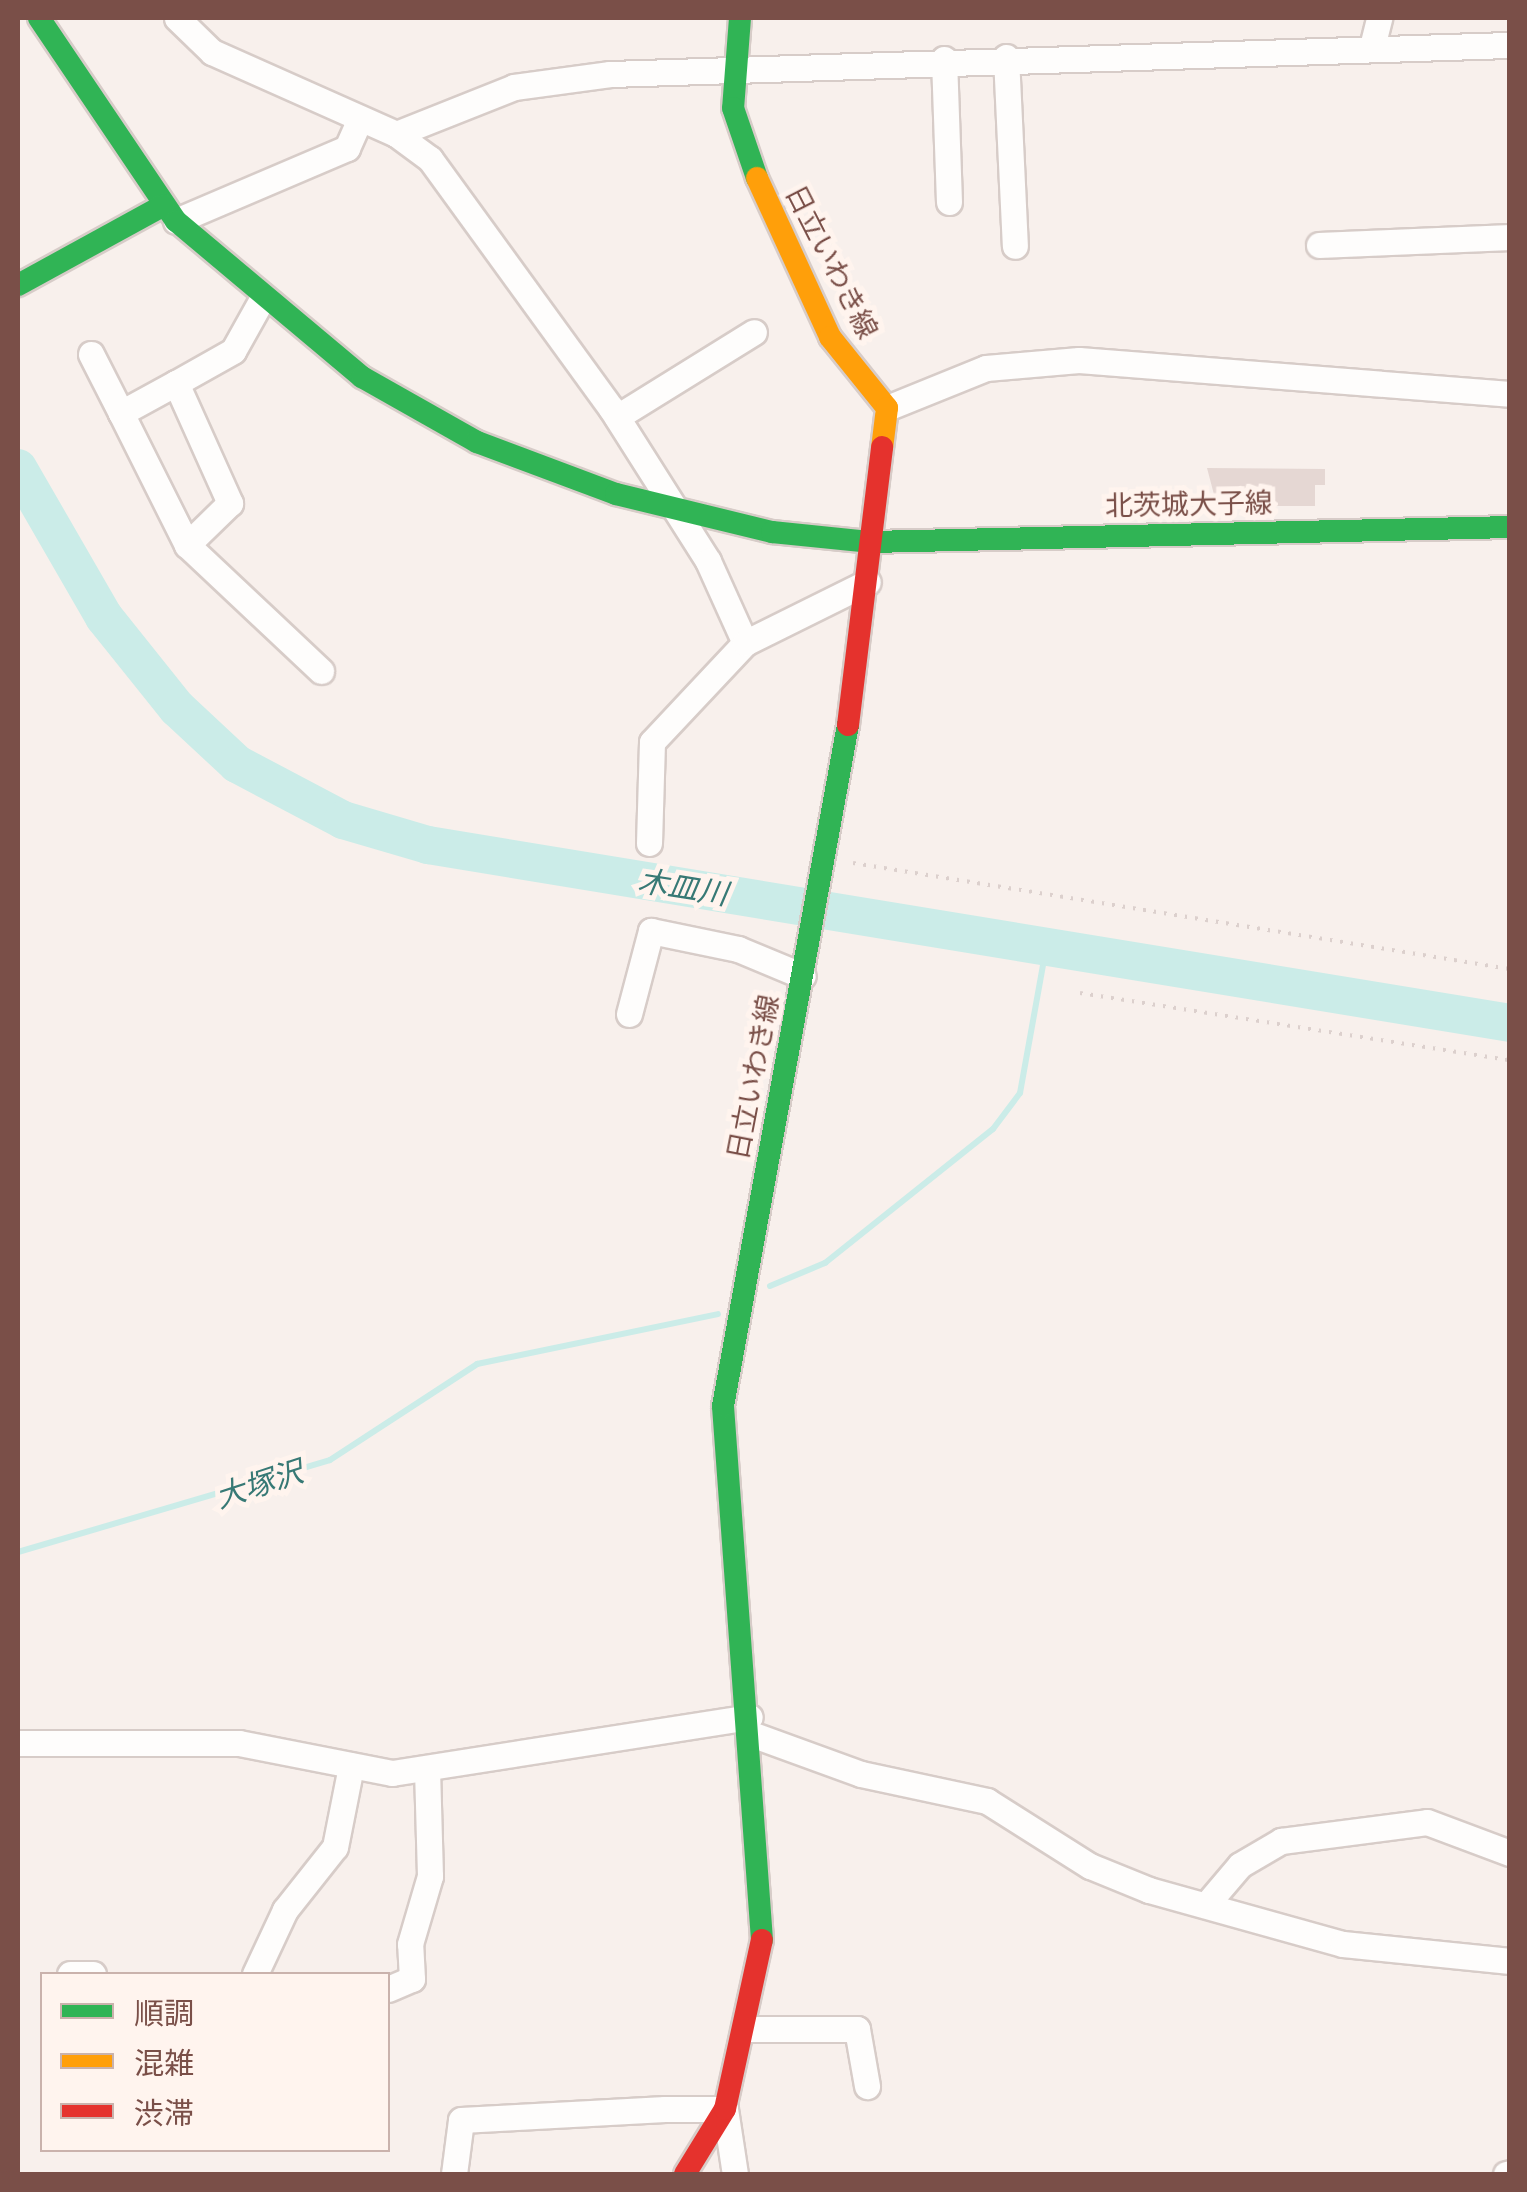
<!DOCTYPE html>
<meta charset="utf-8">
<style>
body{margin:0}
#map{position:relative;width:1527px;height:2192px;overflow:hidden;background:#f8f0ec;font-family:Inter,"Noto Sans JP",sans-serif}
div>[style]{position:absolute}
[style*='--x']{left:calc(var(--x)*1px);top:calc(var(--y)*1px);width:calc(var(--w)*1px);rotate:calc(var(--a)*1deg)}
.stream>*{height:6px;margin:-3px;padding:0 3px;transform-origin:3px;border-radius:3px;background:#cbece8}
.river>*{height:38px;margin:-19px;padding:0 19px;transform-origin:19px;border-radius:19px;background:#cbece8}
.building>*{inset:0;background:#e5d7d3}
.path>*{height:4px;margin-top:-2px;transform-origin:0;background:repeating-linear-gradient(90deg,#dcd0cd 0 2.5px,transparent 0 10.5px)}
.roads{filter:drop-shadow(2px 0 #d7ccc8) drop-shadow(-2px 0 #d7ccc8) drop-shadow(0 2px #d7ccc8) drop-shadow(0 -2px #d7ccc8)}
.street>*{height:25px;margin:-12.5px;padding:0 12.5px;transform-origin:12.5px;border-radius:12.5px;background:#fefdfc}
.fast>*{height:22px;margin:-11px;padding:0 11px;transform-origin:11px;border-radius:11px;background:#30b455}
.slow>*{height:22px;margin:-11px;padding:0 11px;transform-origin:11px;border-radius:11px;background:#ff9f0a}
.jam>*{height:22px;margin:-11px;padding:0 11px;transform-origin:11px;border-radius:11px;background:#e5322d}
span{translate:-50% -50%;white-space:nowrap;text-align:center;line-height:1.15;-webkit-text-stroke:10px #fff4ee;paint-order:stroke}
.street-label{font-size:28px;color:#7a4f48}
.water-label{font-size:30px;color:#377975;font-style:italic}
.frame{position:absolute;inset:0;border:20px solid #7a4f48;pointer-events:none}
.legend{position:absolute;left:40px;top:1972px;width:350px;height:180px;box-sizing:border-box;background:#fff4ee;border:2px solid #cab2ac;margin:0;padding:12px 18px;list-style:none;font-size:30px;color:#7a4f48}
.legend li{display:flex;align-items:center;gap:20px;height:50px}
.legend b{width:50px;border:2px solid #cab2ac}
</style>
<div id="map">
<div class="stream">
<div style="--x:770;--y:1286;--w:60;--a:-22.7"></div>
<div style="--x:825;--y:1263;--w:215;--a:-38.6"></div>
<div style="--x:993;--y:1129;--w:45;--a:-53.1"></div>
<div style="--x:1020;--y:1093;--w:146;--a:-79.8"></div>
<div style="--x:18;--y:1552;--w:325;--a:-16.4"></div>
<div style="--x:330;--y:1460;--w:176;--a:-33.1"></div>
<div style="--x:477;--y:1364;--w:246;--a:-11.7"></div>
</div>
<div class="river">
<div style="--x:18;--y:468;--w:172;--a:60"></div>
<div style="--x:104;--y:617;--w:117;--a:51.3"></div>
<div style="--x:177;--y:708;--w:82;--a:43"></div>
<div style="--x:237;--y:764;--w:120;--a:27.8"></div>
<div style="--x:343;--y:820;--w:89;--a:16.4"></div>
<div style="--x:428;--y:845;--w:1097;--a:9.34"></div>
</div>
<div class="building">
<div style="clip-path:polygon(1207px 468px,1325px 469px,1325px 485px,1315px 485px,1315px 506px,1217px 506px)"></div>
</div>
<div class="path">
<div style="--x:853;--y:863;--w:665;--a:9.17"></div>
<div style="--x:1080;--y:993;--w:435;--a:8.9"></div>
</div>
<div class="roads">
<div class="street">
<div style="--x:177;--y:18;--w:49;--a:44.2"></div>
<div style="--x:212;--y:52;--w:201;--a:24"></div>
<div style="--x:396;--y:134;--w:42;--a:36.3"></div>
<div style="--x:430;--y:159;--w:308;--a:54"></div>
<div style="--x:611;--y:408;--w:181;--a:57.6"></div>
<div style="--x:708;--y:561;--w:90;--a:65.7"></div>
<div style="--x:1372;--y:47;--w:30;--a:-76"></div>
<div style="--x:1006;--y:57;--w:189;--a:87.3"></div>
<div style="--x:944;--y:59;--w:143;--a:88"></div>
<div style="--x:396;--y:134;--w:127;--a:-21.7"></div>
<div style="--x:514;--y:87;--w:97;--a:-7.7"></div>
<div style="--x:610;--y:74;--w:900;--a:-1.85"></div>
<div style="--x:176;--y:221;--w:186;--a:-23.1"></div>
<div style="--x:347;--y:148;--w:32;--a:-66"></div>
<div style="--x:1319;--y:245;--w:191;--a:-2.4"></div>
<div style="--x:261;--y:301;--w:57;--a:119.2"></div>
<div style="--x:233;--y:351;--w:65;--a:150.7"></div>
<div style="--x:176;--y:383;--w:132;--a:65.8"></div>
<div style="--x:230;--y:503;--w:60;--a:135.7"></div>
<div style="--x:187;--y:545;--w:184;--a:43.2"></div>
<div style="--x:91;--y:354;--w:66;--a:63"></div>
<div style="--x:121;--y:413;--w:63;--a:-28.6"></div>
<div style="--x:887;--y:408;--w:107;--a:-22"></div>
<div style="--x:986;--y:368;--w:93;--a:-4.9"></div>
<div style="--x:1079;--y:360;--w:432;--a:4.5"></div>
<div style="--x:121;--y:413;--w:148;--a:63.4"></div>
<div style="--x:617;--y:417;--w:161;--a:-31.8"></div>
<div style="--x:649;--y:843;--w:101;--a:-88.3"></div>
<div style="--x:652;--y:742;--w:136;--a:-46.8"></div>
<div style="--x:745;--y:643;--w:137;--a:-26.4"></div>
<div style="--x:629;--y:1014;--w:86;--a:-75.2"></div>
<div style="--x:651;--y:931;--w:89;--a:11.7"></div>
<div style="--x:738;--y:949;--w:70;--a:22.6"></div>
<div style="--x:751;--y:1734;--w:117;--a:20"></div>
<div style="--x:861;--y:1774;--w:129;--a:12.1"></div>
<div style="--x:987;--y:1801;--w:122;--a:32.3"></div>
<div style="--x:1090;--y:1866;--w:64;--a:22.1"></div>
<div style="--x:1149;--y:1890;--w:201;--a:15.6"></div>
<div style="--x:1343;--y:1944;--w:168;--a:5.8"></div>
<div style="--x:18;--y:1743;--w:221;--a:0"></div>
<div style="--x:239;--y:1743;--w:156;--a:11.1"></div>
<div style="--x:392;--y:1773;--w:362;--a:-8.9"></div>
<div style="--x:1206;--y:1905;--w:52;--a:-49.6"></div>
<div style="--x:1240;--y:1865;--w:48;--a:-30.3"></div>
<div style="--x:1281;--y:1841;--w:147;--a:-7.4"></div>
<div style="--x:1427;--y:1822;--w:89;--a:20.5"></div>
<div style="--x:70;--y:1974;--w:23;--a:0"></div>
<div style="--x:255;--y:1974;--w:71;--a:-64.9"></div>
<div style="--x:285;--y:1910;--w:80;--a:-51.6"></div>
<div style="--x:335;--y:1847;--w:83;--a:-78.8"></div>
<div style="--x:388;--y:1989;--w:26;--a:-23"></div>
<div style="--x:412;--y:1979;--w:35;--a:-93"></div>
<div style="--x:410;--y:1944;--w:71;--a:-73.6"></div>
<div style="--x:430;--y:1876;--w:107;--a:-91.6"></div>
<div style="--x:751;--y:2029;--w:106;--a:0"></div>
<div style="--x:857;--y:2029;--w:58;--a:80"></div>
<div style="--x:454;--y:2174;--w:54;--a:-82.6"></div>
<div style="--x:461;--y:2120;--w:204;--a:-3.1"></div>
<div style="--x:665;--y:2109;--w:60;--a:0"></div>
<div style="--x:725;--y:2109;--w:66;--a:81.3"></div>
<div style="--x:1506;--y:2174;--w:4;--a:-14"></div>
</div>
<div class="fast">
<div style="--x:39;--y:18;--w:245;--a:56"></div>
<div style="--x:176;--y:221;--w:243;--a:40"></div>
<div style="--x:362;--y:377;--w:132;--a:29.5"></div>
<div style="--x:477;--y:442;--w:148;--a:20.5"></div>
<div style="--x:616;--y:494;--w:161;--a:13.7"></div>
<div style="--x:772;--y:532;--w:100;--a:5.8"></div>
<div style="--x:740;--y:18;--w:90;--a:94.4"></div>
<div style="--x:733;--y:108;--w:74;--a:71.1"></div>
<div style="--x:18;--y:285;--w:166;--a:-28.7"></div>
<div style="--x:871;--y:542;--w:639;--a:-1.34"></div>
<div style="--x:762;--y:1940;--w:535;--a:-94.18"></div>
<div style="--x:723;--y:1406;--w:692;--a:-79.6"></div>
</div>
<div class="slow">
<div style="--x:757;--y:178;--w:175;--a:65.3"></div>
<div style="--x:830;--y:337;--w:91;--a:51.2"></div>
<div style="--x:887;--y:408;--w:39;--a:97"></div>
</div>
<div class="jam">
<div style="--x:848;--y:725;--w:280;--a:-83"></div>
<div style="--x:685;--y:2174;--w:76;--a:-58.4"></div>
<div style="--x:725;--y:2109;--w:173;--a:-77.7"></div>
</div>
</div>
<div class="street-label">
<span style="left:832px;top:262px;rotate:63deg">日立いわき線</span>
<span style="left:1189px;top:504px;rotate:-1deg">北茨城大子線</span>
<span style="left:753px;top:1077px;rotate:-79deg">日立いわき線</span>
</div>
<div class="water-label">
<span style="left:683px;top:887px;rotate:9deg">木皿川</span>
<span style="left:259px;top:1484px;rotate:-18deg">大塚沢</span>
</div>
<div class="frame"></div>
<ul class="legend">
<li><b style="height:12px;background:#30b455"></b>順調</li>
<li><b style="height:12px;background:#ff9f0a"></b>混雑</li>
<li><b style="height:12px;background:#e5322d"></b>渋滞</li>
</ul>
</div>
